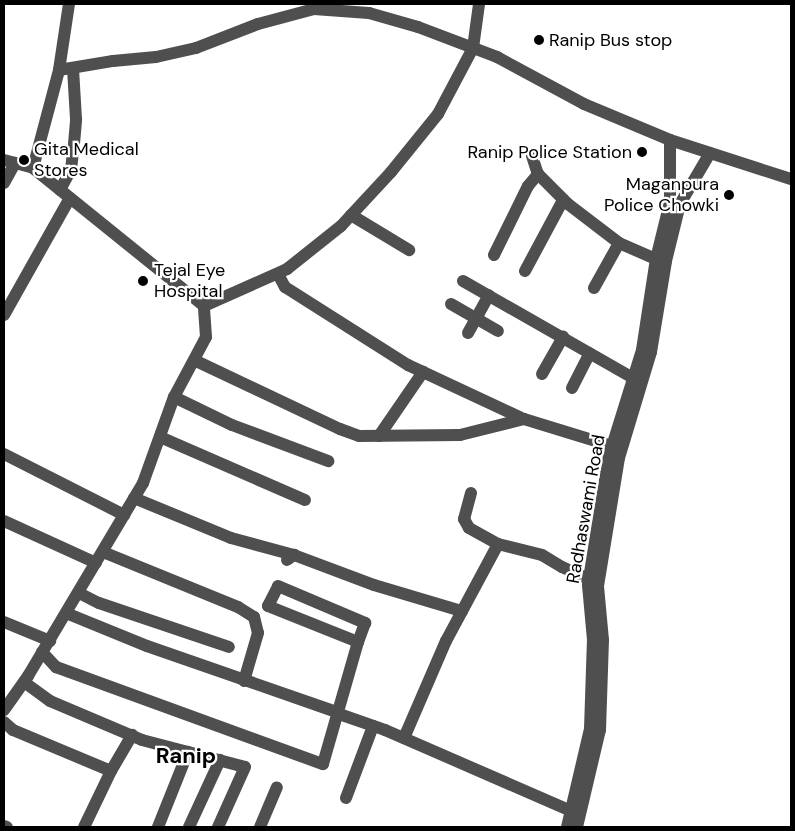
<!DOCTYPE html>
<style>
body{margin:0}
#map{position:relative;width:795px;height:831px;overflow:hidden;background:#fff;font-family:"DM Sans",sans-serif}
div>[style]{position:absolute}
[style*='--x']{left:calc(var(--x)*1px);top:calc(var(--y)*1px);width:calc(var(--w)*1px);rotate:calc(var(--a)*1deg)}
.minor>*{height:12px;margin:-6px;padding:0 6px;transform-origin:6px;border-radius:6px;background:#4f4f4f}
.dots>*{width:14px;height:14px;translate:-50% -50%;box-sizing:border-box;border:2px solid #fff;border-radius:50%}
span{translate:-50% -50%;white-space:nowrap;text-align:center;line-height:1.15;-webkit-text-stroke:4.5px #fff;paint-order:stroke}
.poi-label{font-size:18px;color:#000}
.left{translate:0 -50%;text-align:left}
.right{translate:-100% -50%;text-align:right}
.street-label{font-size:18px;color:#000}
.district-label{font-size:22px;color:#000;font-weight:700}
.frame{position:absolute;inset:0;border:5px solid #000;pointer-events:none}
</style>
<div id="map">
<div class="minor">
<div style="--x:59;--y:70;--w:55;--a:-9.5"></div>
<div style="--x:113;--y:61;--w:43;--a:-5.3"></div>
<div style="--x:156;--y:57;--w:41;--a:-12.7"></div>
<div style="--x:196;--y:48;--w:66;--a:-21.2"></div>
<div style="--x:258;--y:24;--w:58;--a:-15"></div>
<div style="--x:314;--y:9;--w:55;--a:4.2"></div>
<div style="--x:369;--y:13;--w:51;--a:15.9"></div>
<div style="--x:418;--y:27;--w:85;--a:20.8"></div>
<div style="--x:497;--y:57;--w:99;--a:28.4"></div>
<div style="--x:584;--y:104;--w:93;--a:22.7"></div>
<div style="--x:670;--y:140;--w:127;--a:17.9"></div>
<div style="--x:532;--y:156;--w:19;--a:72"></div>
<div style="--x:538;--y:174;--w:42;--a:45"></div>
<div style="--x:568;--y:204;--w:64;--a:37.4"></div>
<div style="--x:619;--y:243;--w:40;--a:23.4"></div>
<div style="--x:4;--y:160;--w:30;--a:15"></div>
<div style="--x:33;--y:168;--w:220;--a:38.9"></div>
<div style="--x:33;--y:168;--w:101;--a:-75.1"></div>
<div style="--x:59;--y:70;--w:67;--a:-81.4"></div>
<div style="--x:4;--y:183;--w:23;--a:-61"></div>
<div style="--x:60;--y:190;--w:24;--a:-62"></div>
<div style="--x:71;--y:169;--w:25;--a:-83"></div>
<div style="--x:74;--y:144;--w:25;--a:-85"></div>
<div style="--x:76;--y:119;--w:51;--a:-93.4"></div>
<div style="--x:351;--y:215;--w:68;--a:31.1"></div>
<div style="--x:494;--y:255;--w:77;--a:-63.8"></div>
<div style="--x:528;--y:186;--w:16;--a:-50"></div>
<div style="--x:525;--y:271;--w:81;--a:-61.8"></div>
<div style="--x:278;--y:274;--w:15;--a:62"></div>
<div style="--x:285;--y:287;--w:146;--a:32.4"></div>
<div style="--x:408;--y:365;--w:128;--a:25"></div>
<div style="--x:463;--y:281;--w:196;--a:29.7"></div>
<div style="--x:594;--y:288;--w:51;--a:-60.9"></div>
<div style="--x:451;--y:304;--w:54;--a:29.9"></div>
<div style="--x:4;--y:315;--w:134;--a:-60.6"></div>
<div style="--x:468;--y:333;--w:43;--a:-61.1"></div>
<div style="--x:194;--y:360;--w:161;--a:25.3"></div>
<div style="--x:340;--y:429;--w:20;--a:20"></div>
<div style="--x:359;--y:436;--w:101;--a:-0.6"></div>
<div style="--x:460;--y:435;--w:66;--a:-14"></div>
<div style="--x:524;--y:419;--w:92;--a:17.1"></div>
<div style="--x:542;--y:374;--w:43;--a:-60.4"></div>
<div style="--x:572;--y:388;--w:39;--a:-63"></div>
<div style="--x:174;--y:397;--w:64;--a:25.8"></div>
<div style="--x:232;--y:425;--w:103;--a:20.6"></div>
<div style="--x:379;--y:436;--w:78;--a:-55.5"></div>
<div style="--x:160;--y:437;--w:158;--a:23.5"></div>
<div style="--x:4;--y:454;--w:135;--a:26.9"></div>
<div style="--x:471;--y:493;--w:27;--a:105"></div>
<div style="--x:464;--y:519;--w:10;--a:61"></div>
<div style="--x:469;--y:528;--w:33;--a:29"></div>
<div style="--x:134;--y:498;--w:105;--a:22.4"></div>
<div style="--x:231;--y:538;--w:65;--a:15.1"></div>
<div style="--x:4;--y:521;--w:101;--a:24.5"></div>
<div style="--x:103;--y:552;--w:146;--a:22.2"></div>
<div style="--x:238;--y:607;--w:19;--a:32"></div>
<div style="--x:254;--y:617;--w:16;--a:76"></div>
<div style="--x:258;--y:633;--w:50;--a:106.3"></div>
<div style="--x:287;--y:560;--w:9;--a:-36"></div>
<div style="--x:294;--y:555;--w:85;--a:20.6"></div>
<div style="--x:374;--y:585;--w:92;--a:16.5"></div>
<div style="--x:79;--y:593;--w:22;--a:27"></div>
<div style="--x:99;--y:603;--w:137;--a:18.7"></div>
<div style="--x:66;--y:613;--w:87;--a:22.2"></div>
<div style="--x:147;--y:646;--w:203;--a:19.2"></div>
<div style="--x:4;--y:622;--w:50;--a:22.4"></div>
<div style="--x:42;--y:652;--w:21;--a:47"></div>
<div style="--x:56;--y:667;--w:284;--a:20"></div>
<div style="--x:323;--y:764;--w:127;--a:-74"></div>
<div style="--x:358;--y:642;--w:97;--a:-158.2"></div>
<div style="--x:268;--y:606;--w:22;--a:-63"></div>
<div style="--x:278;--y:586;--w:95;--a:23"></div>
<div style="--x:365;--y:623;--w:20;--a:110"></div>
<div style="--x:24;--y:682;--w:32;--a:36"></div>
<div style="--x:50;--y:701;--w:100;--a:23"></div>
<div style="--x:142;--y:740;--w:106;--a:14.7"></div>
<div style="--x:245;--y:767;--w:66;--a:114.2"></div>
<div style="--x:4;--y:710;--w:42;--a:-54.8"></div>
<div style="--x:28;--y:676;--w:225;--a:-59.2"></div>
<div style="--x:143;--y:483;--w:91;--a:-70.2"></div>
<div style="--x:174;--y:397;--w:68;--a:-61.9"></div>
<div style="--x:206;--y:337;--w:31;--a:-94"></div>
<div style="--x:204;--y:306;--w:91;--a:-24"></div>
<div style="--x:287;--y:269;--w:69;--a:-38.5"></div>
<div style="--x:341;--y:226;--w:74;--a:-47.2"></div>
<div style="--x:391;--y:172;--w:75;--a:-51"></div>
<div style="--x:438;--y:114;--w:75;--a:-62.1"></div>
<div style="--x:473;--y:48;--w:44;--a:-82.2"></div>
<div style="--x:342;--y:715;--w:46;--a:19.2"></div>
<div style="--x:385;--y:730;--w:203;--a:23.5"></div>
<div style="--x:4;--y:722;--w:12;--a:42"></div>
<div style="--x:13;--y:730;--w:106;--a:22.7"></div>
<div style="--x:111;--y:771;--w:62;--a:115.7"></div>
<div style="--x:404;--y:738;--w:106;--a:-66.6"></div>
<div style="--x:446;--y:641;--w:110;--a:-61.8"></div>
<div style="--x:498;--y:544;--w:45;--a:14"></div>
<div style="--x:542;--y:555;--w:23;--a:31"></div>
<div style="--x:562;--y:567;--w:30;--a:24"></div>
<div style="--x:111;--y:771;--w:42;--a:-59.7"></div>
<div style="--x:346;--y:798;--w:77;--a:-69.4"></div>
<div style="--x:4;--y:826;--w:3;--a:18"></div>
<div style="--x:158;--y:827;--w:81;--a:-68.2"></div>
<div style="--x:189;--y:827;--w:74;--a:-65.2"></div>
<div style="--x:260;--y:827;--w:43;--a:-67"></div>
<div style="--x:567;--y:827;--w:101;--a:-76.8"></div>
<div style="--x:590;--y:729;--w:89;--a:-88.1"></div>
<div style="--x:593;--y:640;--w:55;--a:-95.2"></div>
<div style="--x:588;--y:585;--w:131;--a:-80.8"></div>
<div style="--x:609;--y:456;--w:111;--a:-72.7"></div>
<div style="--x:642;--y:350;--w:92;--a:-81.3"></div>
<div style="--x:656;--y:259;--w:59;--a:-76.2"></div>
<div style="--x:670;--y:202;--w:62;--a:-90"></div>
<div style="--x:577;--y:827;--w:100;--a:-76.7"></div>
<div style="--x:600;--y:730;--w:90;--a:-88.1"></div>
<div style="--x:603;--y:640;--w:54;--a:-95.3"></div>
<div style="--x:598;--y:586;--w:130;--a:-80.7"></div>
<div style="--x:619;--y:458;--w:111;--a:-73.2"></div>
<div style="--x:651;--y:352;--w:92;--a:-80.6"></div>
<div style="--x:666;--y:261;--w:59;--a:-76.2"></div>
<div style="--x:680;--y:204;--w:59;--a:-59.5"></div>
</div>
<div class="dots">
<div style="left:539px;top:40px;background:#000"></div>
<div style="left:642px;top:152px;background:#000"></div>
<div style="left:24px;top:160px;background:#000"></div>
<div style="left:729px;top:195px;background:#000"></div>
<div style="left:143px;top:281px;background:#000"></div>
</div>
<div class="poi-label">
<span class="left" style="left:549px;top:40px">Ranip Bus stop</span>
<span class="left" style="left:34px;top:160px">Gita Medical<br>Stores</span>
<span class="right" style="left:632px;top:152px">Ranip Police Station</span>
<span class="right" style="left:719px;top:195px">Maganpura<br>Police Chowki</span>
<span class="left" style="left:154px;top:281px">Tejal Eye<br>Hospital</span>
</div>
<div class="street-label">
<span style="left:586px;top:509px;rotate:-80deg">Radhaswami Road</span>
</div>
<div class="district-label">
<span style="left:186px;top:756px">Ranip</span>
</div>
<div class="frame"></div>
</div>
